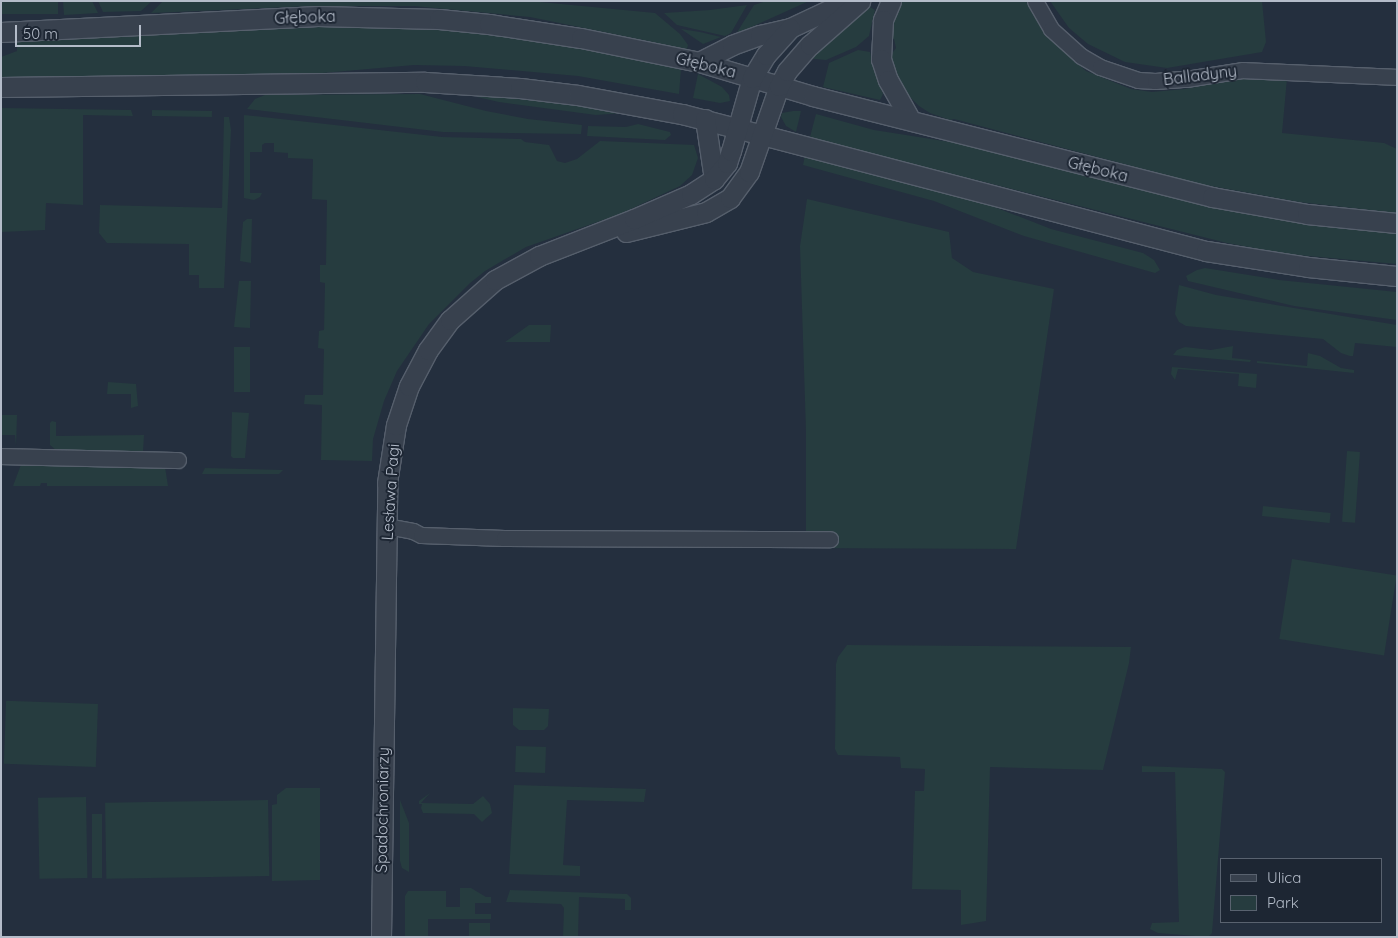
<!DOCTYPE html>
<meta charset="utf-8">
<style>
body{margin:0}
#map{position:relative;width:1398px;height:938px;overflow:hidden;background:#242f3e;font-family:Quicksand,sans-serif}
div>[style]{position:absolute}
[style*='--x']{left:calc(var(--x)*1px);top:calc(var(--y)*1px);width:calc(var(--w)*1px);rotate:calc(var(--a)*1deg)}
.green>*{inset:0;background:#263c3f;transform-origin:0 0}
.roads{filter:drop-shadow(1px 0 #565f6c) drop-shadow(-1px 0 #565f6c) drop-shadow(0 1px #565f6c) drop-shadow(0 -1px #565f6c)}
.minor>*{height:15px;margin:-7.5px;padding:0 7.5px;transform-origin:7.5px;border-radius:7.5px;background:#38414e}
.tertiary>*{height:19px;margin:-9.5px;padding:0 9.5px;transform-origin:9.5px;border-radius:9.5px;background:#38414e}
span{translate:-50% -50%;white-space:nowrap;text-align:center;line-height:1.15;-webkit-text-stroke:4px #1d2633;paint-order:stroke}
.street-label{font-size:16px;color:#b4bcc9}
.frame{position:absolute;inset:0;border:2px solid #b4bcc9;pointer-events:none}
.legend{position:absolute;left:1220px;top:858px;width:162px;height:65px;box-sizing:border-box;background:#1d2633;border:1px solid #59626f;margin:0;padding:6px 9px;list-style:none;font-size:15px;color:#b4bcc9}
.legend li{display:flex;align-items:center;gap:10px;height:25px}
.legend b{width:25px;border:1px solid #59626f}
.scale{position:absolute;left:15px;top:25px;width:126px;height:22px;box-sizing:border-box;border:2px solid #b4bcc9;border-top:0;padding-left:6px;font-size:15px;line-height:18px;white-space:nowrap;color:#b4bcc9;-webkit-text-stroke:4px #1d2633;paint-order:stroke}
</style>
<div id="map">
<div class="green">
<div style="left:1px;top:1px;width:57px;height:13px"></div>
<div style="clip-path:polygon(63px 1px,92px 1px,98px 13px,64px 15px)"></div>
<div style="clip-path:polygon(98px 1px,152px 1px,141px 11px,103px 12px)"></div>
<div style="clip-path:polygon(163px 1px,530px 1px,655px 13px,680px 34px,688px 45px,687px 49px,530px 17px,414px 6px,311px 6px,151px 13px)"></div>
<div style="clip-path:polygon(766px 1px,809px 1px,736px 34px,754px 5px)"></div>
<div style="clip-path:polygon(901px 1px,1027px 1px,1038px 23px,1063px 51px,1086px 71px,1131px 89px,1152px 92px,1185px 89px,1245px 78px,1287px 78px,1282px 133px,1384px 143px,1397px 149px,1397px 213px,1299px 202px,1200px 184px,954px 119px,950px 120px,930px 113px,919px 106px,905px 92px,896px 77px,890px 56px,896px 48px,894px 39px,889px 39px,890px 27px)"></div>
<div style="clip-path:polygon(1050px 1px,1262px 1px,1266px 42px,1262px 52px,1167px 68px,1125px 62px,1088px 44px,1069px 28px)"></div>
<div style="clip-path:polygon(747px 5px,731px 33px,725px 36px,677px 25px,664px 13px,710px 10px)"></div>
<div style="clip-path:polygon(870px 7px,875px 10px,869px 36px,856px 47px,826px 60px,806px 58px)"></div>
<div style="clip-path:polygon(342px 26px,456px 30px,565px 44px,681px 69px,679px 94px,578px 76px,464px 66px,414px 65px,311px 74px,1px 78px,1px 57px,17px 51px,17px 41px)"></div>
<div style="clip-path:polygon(681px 29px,700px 32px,721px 37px,703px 44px)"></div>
<div style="clip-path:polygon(858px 50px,870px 52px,874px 71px,883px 94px,880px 100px,823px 87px,829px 63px)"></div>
<div style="clip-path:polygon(698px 74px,722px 87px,729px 95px,730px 101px,720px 103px,693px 98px)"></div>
<div style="clip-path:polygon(420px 94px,486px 111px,528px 119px,582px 125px,581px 134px,443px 132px,247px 109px,255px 99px,265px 95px)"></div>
<div style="clip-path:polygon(477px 94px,622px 111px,624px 113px,596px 115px,499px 102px,477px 97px)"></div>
<div style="clip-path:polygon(1px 108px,131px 110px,133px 116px,83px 115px,83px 205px,46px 203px,45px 230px,1px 232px)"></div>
<div style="left:152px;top:110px;width:60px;height:6px;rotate:1deg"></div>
<div style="clip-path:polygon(793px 111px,801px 111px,796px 132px,786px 126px,781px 117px,782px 113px)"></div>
<div style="clip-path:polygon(816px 114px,874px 130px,963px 144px,1209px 207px,1274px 219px,1397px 233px,1397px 264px,1287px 254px,1227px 243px,905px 162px,810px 137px)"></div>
<div style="clip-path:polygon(244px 115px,442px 137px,521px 139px,525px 142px,549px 145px,557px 161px,565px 163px,577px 159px,600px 141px,694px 145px,698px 158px,692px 175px,680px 186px,620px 214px,526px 247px,485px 271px,470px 283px,429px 324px,397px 371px,384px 401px,373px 439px,372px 461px,321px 460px,322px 405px,304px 404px,305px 395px,323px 395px,324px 349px,318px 348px,319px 331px,324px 330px,325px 283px,320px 282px,320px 265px,326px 265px,327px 200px,312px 199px,313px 159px,288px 158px,288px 153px,274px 152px,274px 143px,265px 143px,262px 145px,262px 152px,250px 152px,250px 193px,262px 193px,260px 197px,254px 200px,244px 198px)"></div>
<div style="clip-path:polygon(224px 117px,229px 117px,231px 130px,224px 288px,199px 288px,199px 275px,189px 275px,189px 244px,107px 243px,99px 233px,100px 205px,222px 208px)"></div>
<div style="clip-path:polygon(638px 124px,670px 132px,671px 135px,665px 140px,587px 136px,588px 126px,626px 127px)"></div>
<div style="clip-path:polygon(805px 156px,949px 194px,992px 206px,1051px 229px,1143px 253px,1154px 260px,1160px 270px,1155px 273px,1024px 236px,934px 201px,803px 165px)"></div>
<div style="clip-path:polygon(807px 199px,949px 232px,952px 258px,973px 272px,1054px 289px,1016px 549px,806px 548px,806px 431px,800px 246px)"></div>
<div style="clip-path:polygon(247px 219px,252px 219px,251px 263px,240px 261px,243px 222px)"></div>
<div style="clip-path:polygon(1205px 268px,1279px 280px,1397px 292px,1397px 320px,1294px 306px,1188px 281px,1186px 276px,1197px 270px)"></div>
<div style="clip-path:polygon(239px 281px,251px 281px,250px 328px,234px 327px)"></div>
<div style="clip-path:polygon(1179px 285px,1216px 295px,1397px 325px,1397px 347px,1355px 343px,1353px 356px,1350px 356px,1341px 353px,1323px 339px,1186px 326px,1179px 322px,1175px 314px)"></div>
<div style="clip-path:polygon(529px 325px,551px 325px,550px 342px,505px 342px)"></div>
<div style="clip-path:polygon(1233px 346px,1232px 358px,1251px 360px,1250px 362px,1173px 355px,1177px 350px,1185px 347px,1211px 350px)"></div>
<div style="left:234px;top:347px;width:16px;height:45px"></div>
<div style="clip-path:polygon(1308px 353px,1320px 356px,1341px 368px,1354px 370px,1354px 373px,1257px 363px,1257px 361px,1307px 366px)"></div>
<div style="clip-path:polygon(1172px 367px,1257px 374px,1256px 388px,1238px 386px,1239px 374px,1178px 369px,1175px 380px,1171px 374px)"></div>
<div style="clip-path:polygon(108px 382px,136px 384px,138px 406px,131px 408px,131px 394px,107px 394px)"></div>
<div style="clip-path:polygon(232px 412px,249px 413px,245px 458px,233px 458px,231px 456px)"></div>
<div style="clip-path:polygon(1px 415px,17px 415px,16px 446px,15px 435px,1px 435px)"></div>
<div style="clip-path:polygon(52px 421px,56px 422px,56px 436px,144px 435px,143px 452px,57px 451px,50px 445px,50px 423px)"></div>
<div style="left:1347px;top:451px;width:13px;height:71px;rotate:4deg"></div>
<div style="clip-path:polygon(22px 462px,165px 467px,168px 486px,47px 486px,47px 483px,41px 483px,40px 486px,13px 486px)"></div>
<div style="clip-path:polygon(205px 468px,283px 470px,279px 474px,202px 474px)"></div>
<div style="left:1263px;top:506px;width:68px;height:10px;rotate:6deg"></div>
<div style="left:1292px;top:559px;width:106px;height:81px;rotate:9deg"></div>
<div style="clip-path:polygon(847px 645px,1131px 647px,1129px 663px,1103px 770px,990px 767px,986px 921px,961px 925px,961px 890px,912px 889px,915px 791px,924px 791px,925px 769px,901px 768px,900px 757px,838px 755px,835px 749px,836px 664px,838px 657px)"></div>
<div style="left:98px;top:704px;width:63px;height:92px;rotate:92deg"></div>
<div style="clip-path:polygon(513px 708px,549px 709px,548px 726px,544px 730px,519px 730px,513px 725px)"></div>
<div style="left:516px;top:746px;width:30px;height:26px;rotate:2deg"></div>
<div style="clip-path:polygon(1142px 766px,1222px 769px,1225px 772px,1212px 933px,1208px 937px,1158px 933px,1150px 929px,1152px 923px,1179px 922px,1175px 772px,1142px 772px)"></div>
<div style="clip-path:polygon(514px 785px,646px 789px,644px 802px,567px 800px,563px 865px,580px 866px,580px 876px,509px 874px)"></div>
<div style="clip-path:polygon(286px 788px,320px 788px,320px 880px,272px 881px,272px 805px,277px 804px,277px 795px)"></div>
<div style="clip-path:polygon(430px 793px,421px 803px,473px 804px,483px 796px,490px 804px,492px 813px,482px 822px,474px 814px,423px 813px,421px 808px,422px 804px,419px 804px,419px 801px)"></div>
<div style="left:86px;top:797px;width:81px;height:48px;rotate:89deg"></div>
<div style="left:268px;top:800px;width:76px;height:163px;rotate:89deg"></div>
<div style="clip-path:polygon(400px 800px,409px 823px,409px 872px,402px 868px,400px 861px)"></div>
<div style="left:92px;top:814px;width:10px;height:64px"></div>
<div style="clip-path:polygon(460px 888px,471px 888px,486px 897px,491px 897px,491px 903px,475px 903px,475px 914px,491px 914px,491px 919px,428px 919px,428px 937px,405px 937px,405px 896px,408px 891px,446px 891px,446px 907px,460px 907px)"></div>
<div style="clip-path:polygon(510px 890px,627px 894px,631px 898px,631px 910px,625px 910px,625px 899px,579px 897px,578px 937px,563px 937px,564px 908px,561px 904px,506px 902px)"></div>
<div style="left:469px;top:923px;width:21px;height:14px"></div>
</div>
<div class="roads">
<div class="minor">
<div style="--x:1035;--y:1;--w:32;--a:60"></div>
<div style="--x:1051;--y:29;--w:40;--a:42"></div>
<div style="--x:1081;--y:56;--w:22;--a:30"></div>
<div style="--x:1100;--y:67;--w:40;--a:18.9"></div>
<div style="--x:1138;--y:80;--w:17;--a:3"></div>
<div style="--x:1155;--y:81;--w:31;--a:-4"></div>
<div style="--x:1186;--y:79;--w:58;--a:-9"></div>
<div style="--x:1243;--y:70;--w:154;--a:2.6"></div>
<div style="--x:1;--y:456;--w:177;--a:1.3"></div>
<div style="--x:387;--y:526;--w:26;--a:11"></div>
<div style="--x:413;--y:531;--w:9;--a:27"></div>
<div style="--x:421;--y:535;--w:83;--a:2.1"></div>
<div style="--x:504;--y:538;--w:326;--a:0.2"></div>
</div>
<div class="tertiary">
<div style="--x:891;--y:1;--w:21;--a:113"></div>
<div style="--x:883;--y:20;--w:39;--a:93"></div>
<div style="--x:881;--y:59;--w:22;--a:72"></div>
<div style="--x:888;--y:80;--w:45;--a:60.6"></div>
<div style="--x:1;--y:32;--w:317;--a:-2.9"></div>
<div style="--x:318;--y:16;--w:121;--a:1.4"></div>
<div style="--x:439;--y:19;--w:50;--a:5.7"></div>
<div style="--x:489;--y:24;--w:93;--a:8.7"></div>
<div style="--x:581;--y:38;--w:120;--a:11.5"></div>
<div style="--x:699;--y:62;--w:119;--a:16.6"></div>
<div style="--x:813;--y:96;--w:412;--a:14.2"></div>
<div style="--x:1212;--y:197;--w:97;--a:10.1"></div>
<div style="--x:1307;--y:214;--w:90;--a:5.7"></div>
<div style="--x:699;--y:62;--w:37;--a:-27"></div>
<div style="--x:732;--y:45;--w:30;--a:-20"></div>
<div style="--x:760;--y:35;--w:31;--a:-13"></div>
<div style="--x:790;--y:28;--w:64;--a:-25"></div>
<div style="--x:1;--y:87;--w:424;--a:-0.7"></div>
<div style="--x:425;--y:82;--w:95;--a:3.6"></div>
<div style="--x:520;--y:88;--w:58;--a:6.9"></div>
<div style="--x:578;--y:95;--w:106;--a:10.4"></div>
<div style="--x:682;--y:114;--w:542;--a:14.65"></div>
<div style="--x:1206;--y:251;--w:103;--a:8.9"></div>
<div style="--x:1308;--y:267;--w:89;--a:5.8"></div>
<div style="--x:705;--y:119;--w:61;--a:81.5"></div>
<div style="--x:626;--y:232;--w:82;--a:-14"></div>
<div style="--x:706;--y:212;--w:28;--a:-30"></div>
<div style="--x:730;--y:198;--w:32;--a:-54"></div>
<div style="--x:749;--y:172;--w:91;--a:-70.8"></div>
<div style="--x:779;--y:86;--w:17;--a:-62"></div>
<div style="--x:787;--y:71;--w:35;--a:-49"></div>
<div style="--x:810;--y:45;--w:67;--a:-41.3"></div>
<div style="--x:381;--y:937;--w:454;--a:-89.2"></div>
<div style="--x:387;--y:483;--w:59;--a:-81.2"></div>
<div style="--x:396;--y:425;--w:41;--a:-71.6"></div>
<div style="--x:409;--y:386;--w:41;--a:-62.2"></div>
<div style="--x:428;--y:350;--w:37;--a:-54"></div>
<div style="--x:450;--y:320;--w:60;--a:-41.6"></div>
<div style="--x:495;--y:280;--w:50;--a:-28.6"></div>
<div style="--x:539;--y:256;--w:102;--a:-21.3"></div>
<div style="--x:634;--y:219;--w:62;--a:-23.7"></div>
<div style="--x:691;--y:194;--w:27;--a:-33"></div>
<div style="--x:714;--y:179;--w:21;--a:-51"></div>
<div style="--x:727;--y:163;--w:13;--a:-72"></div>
<div style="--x:731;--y:151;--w:76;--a:-74"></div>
<div style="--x:752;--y:78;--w:27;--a:-59"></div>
<div style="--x:766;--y:55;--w:36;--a:-48"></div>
</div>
</div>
<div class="street-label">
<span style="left:305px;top:17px;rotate:-2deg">Głęboka</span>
<span style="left:706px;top:65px;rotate:14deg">Głęboka</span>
<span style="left:1200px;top:75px;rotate:-7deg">Balladyny</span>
<span style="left:1098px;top:169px;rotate:14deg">Głęboka</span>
<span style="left:390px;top:492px;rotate:-86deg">Lesława Pagi</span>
<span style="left:382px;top:810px;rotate:-89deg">Spadochroniarzy</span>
</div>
<div class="frame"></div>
<ul class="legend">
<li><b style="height:6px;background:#38414e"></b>Ulica</li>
<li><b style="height:14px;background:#263c3f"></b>Park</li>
</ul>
<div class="scale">50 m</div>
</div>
